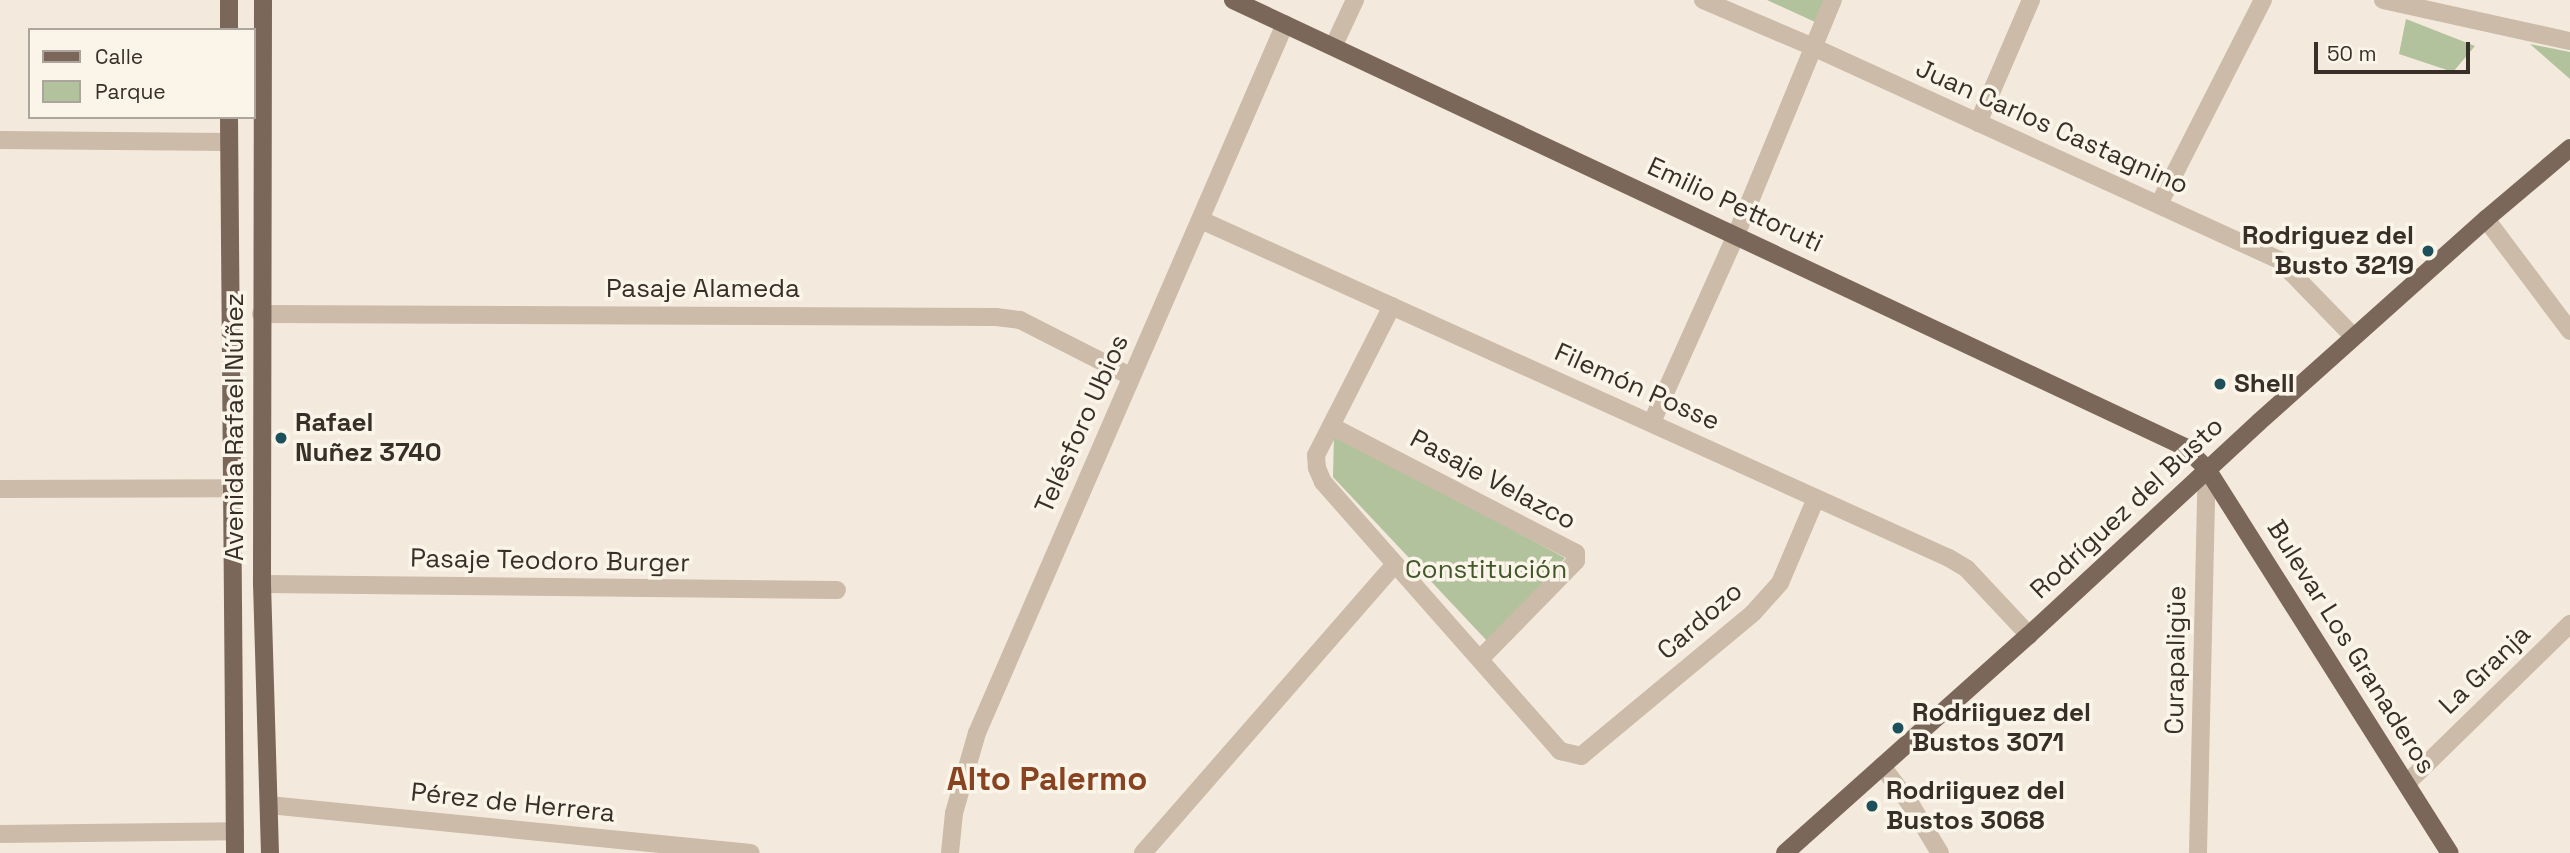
<!DOCTYPE html>
<meta charset="utf-8">
<style>
body{margin:0}
#map{position:relative;width:2570px;height:853px;overflow:hidden;background:#f3eadd;font-family:"Space Grotesk",sans-serif}
div>[style]{position:absolute}
[style*='--x']{left:calc(var(--x)*1px);top:calc(var(--y)*1px);width:calc(var(--w)*1px);rotate:calc(var(--a)*1deg)}
.green>*{inset:0;background:#b2c29c}
.minor>*{height:18px;margin:-9px;padding:0 9px;transform-origin:9px;border-radius:9px;background:#cbbba8}
.major>*{height:18px;margin:-9px;padding:0 9px;transform-origin:9px;border-radius:9px;background:#7a6759}
.dots>*{width:19px;height:19px;translate:-50% -50%;box-sizing:border-box;border:4px solid #faf4e9;border-radius:50%}
span{translate:-50% -50%;white-space:nowrap;text-align:center;line-height:1.15;-webkit-text-stroke:7px #faf4e9;paint-order:stroke}
.street-label{font-size:26px;color:#382f28}
.poi-label{font-size:26px;color:#382f28;font-weight:700}
.right{translate:-100% -50%;text-align:right}
.left{translate:0 -50%;text-align:left}
.park-label{font-size:26px;color:#43572c}
.district-label{font-size:33px;color:#884320;font-weight:700}
.legend{position:absolute;left:28px;top:28px;width:228px;height:91px;box-sizing:border-box;background:#faf4e9;border:2px solid #aca59c;margin:0;padding:9px 12px;list-style:none;font-size:21px;color:#382f28}
.legend li{display:flex;align-items:center;gap:14px;height:35px}
.legend b{width:35px;border:2px solid #aca59c}
.scale{position:absolute;left:2314px;top:42px;width:156px;height:32px;box-sizing:border-box;border:4px solid #382f28;border-top:0;padding-left:9px;font-size:21px;line-height:24px;white-space:nowrap;color:#382f28;-webkit-text-stroke:5px #faf4e9;paint-order:stroke}
</style>
<div id="map">
<div class="green">
<div style="clip-path:polygon(1767px 0,1824px 0,1815px 22px)"></div>
<div style="clip-path:polygon(2406px 19px,2475px 46px,2453px 72px,2399px 54px)"></div>
<div style="clip-path:polygon(2530px 44px,2570px 52px,2570px 79px)"></div>
<div style="clip-path:polygon(1334px 433px,1565px 558px,1489px 643px,1333px 477px)"></div>
</div>
<div class="minor">
<div style="--x:1703;--y:0;--w:120;--a:23.1"></div>
<div style="--x:1813;--y:47;--w:512;--a:24.56"></div>
<div style="--x:2279;--y:260;--w:107;--a:45.8"></div>
<div style="--x:2383;--y:0;--w:191;--a:12.4"></div>
<div style="--x:1334;--y:45;--w:50;--a:-65"></div>
<div style="--x:1978;--y:123;--w:134;--a:-66.7"></div>
<div style="--x:0;--y:140;--w:229;--a:0.5"></div>
<div style="--x:2159;--y:204;--w:229;--a:-63"></div>
<div style="--x:2486;--y:219;--w:140;--a:53.1"></div>
<div style="--x:1201;--y:220;--w:821;--a:24.32"></div>
<div style="--x:1949;--y:558;--w:21;--a:31"></div>
<div style="--x:1967;--y:569;--w:91;--a:46.8"></div>
<div style="--x:1392;--y:306;--w:167;--a:117"></div>
<div style="--x:1316;--y:455;--w:13;--a:86"></div>
<div style="--x:1317;--y:468;--w:15;--a:67"></div>
<div style="--x:1323;--y:482;--w:359;--a:48.6"></div>
<div style="--x:1560;--y:751;--w:22;--a:13"></div>
<div style="--x:1581;--y:756;--w:224;--a:-39.7"></div>
<div style="--x:1753;--y:613;--w:40;--a:-48"></div>
<div style="--x:1780;--y:583;--w:92;--a:-67"></div>
<div style="--x:261;--y:314;--w:735;--a:0.23"></div>
<div style="--x:996;--y:317;--w:24;--a:7"></div>
<div style="--x:1020;--y:320;--w:123;--a:27"></div>
<div style="--x:1652;--y:422;--w:205;--a:-65.8"></div>
<div style="--x:1736;--y:235;--w:254;--a:-67.6"></div>
<div style="--x:1331;--y:426;--w:276;--a:27.4"></div>
<div style="--x:1576;--y:553;--w:8;--a:90"></div>
<div style="--x:1576;--y:561;--w:137;--a:134.4"></div>
<div style="--x:0;--y:489;--w:233;--a:-0.2"></div>
<div style="--x:262;--y:584;--w:575;--a:0.6"></div>
<div style="--x:1882;--y:766;--w:49;--a:53.4"></div>
<div style="--x:1911;--y:805;--w:56;--a:58.9"></div>
<div style="--x:2407;--y:783;--w:228;--a:-44.3"></div>
<div style="--x:269;--y:805;--w:484;--a:5.7"></div>
<div style="--x:0;--y:834;--w:235;--a:-0.7"></div>
<div style="--x:950;--y:853;--w:40;--a:-84.3"></div>
<div style="--x:954;--y:813;--w:83;--a:-74"></div>
<div style="--x:977;--y:733;--w:773;--a:-66.52"></div>
<div style="--x:1143;--y:853;--w:383;--a:-48.9"></div>
<div style="--x:2198;--y:853;--w:384;--a:-88.7"></div>
</div>
<div class="major">
<div style="--x:263;--y:0;--w:584;--a:90.1"></div>
<div style="--x:262;--y:584;--w:269;--a:88.3"></div>
<div style="--x:1233;--y:0;--w:1052;--a:25.15"></div>
<div style="--x:2185;--y:447;--w:31;--a:45"></div>
<div style="--x:2207;--y:469;--w:454;--a:57.7"></div>
<div style="--x:229;--y:30;--w:30;--a:-90"></div>
<div style="--x:229;--y:117;--w:736;--a:89.53"></div>
<div style="--x:1785;--y:853;--w:327;--a:-41.8"></div>
<div style="--x:2029;--y:635;--w:313;--a:-42.8"></div>
<div style="--x:2259;--y:422;--w:305;--a:-41.8"></div>
<div style="--x:2486;--y:219;--w:110;--a:-40.2"></div>
</div>
<div class="dots">
<div style="left:2428px;top:251px;background:#1d505a"></div>
<div style="left:2220px;top:384px;background:#1d505a"></div>
<div style="left:281px;top:438px;background:#1d505a"></div>
<div style="left:1898px;top:728px;background:#1d505a"></div>
<div style="left:1872px;top:806px;background:#1d505a"></div>
</div>
<div class="street-label">
<span style="left:2052px;top:127px;rotate:24deg">Juan Carlos Castagnino</span>
<span style="left:1735px;top:205px;rotate:25deg">Emilio Pettoruti</span>
<span style="left:703px;top:289px">Pasaje Alameda</span>
<span style="left:1637px;top:387px;rotate:24deg">Filemón Posse</span>
<span style="left:1082px;top:424px;rotate:-66deg">Telésforo Ubios</span>
<span style="left:235px;top:427px;rotate:-90deg">Avenida Rafael Núñez</span>
<span style="left:1493px;top:480px;rotate:28deg">Pasaje Velazco</span>
<span style="left:2127px;top:508px;rotate:-43deg">Rodríguez del Busto</span>
<span style="left:550px;top:561px;rotate:1deg">Pasaje Teodoro Burger</span>
<span style="left:1700px;top:621px;rotate:-41deg">Cardozo</span>
<span style="left:2351px;top:647px;rotate:58deg">Bulevar Los Granaderos</span>
<span style="left:2176px;top:660px;rotate:-89deg">Curapaligüe</span>
<span style="left:2485px;top:670px;rotate:-44deg">La Granja</span>
<span style="left:513px;top:803px;rotate:6deg">Pérez de Herrera</span>
</div>
<div class="poi-label">
<span class="right" style="left:2414px;top:251px">Rodriguez del<br>Busto 3219</span>
<span class="left" style="left:2234px;top:384px">Shell</span>
<span class="left" style="left:295px;top:438px">Rafael<br>Nuñez 3740</span>
<span class="left" style="left:1912px;top:728px">Rodriiguez del<br>Bustos 3071</span>
<span class="left" style="left:1886px;top:806px">Rodriiguez del<br>Bustos 3068</span>
</div>
<div class="park-label">
<span style="left:1486px;top:570px">Constitución</span>
</div>
<div class="district-label">
<span style="left:1047px;top:780px">Alto Palermo</span>
</div>
<ul class="legend">
<li><b style="height:9px;background:#7a6759"></b>Calle</li>
<li><b style="height:19px;background:#b2c29c"></b>Parque</li>
</ul>
<div class="scale">50 m</div>
</div>
